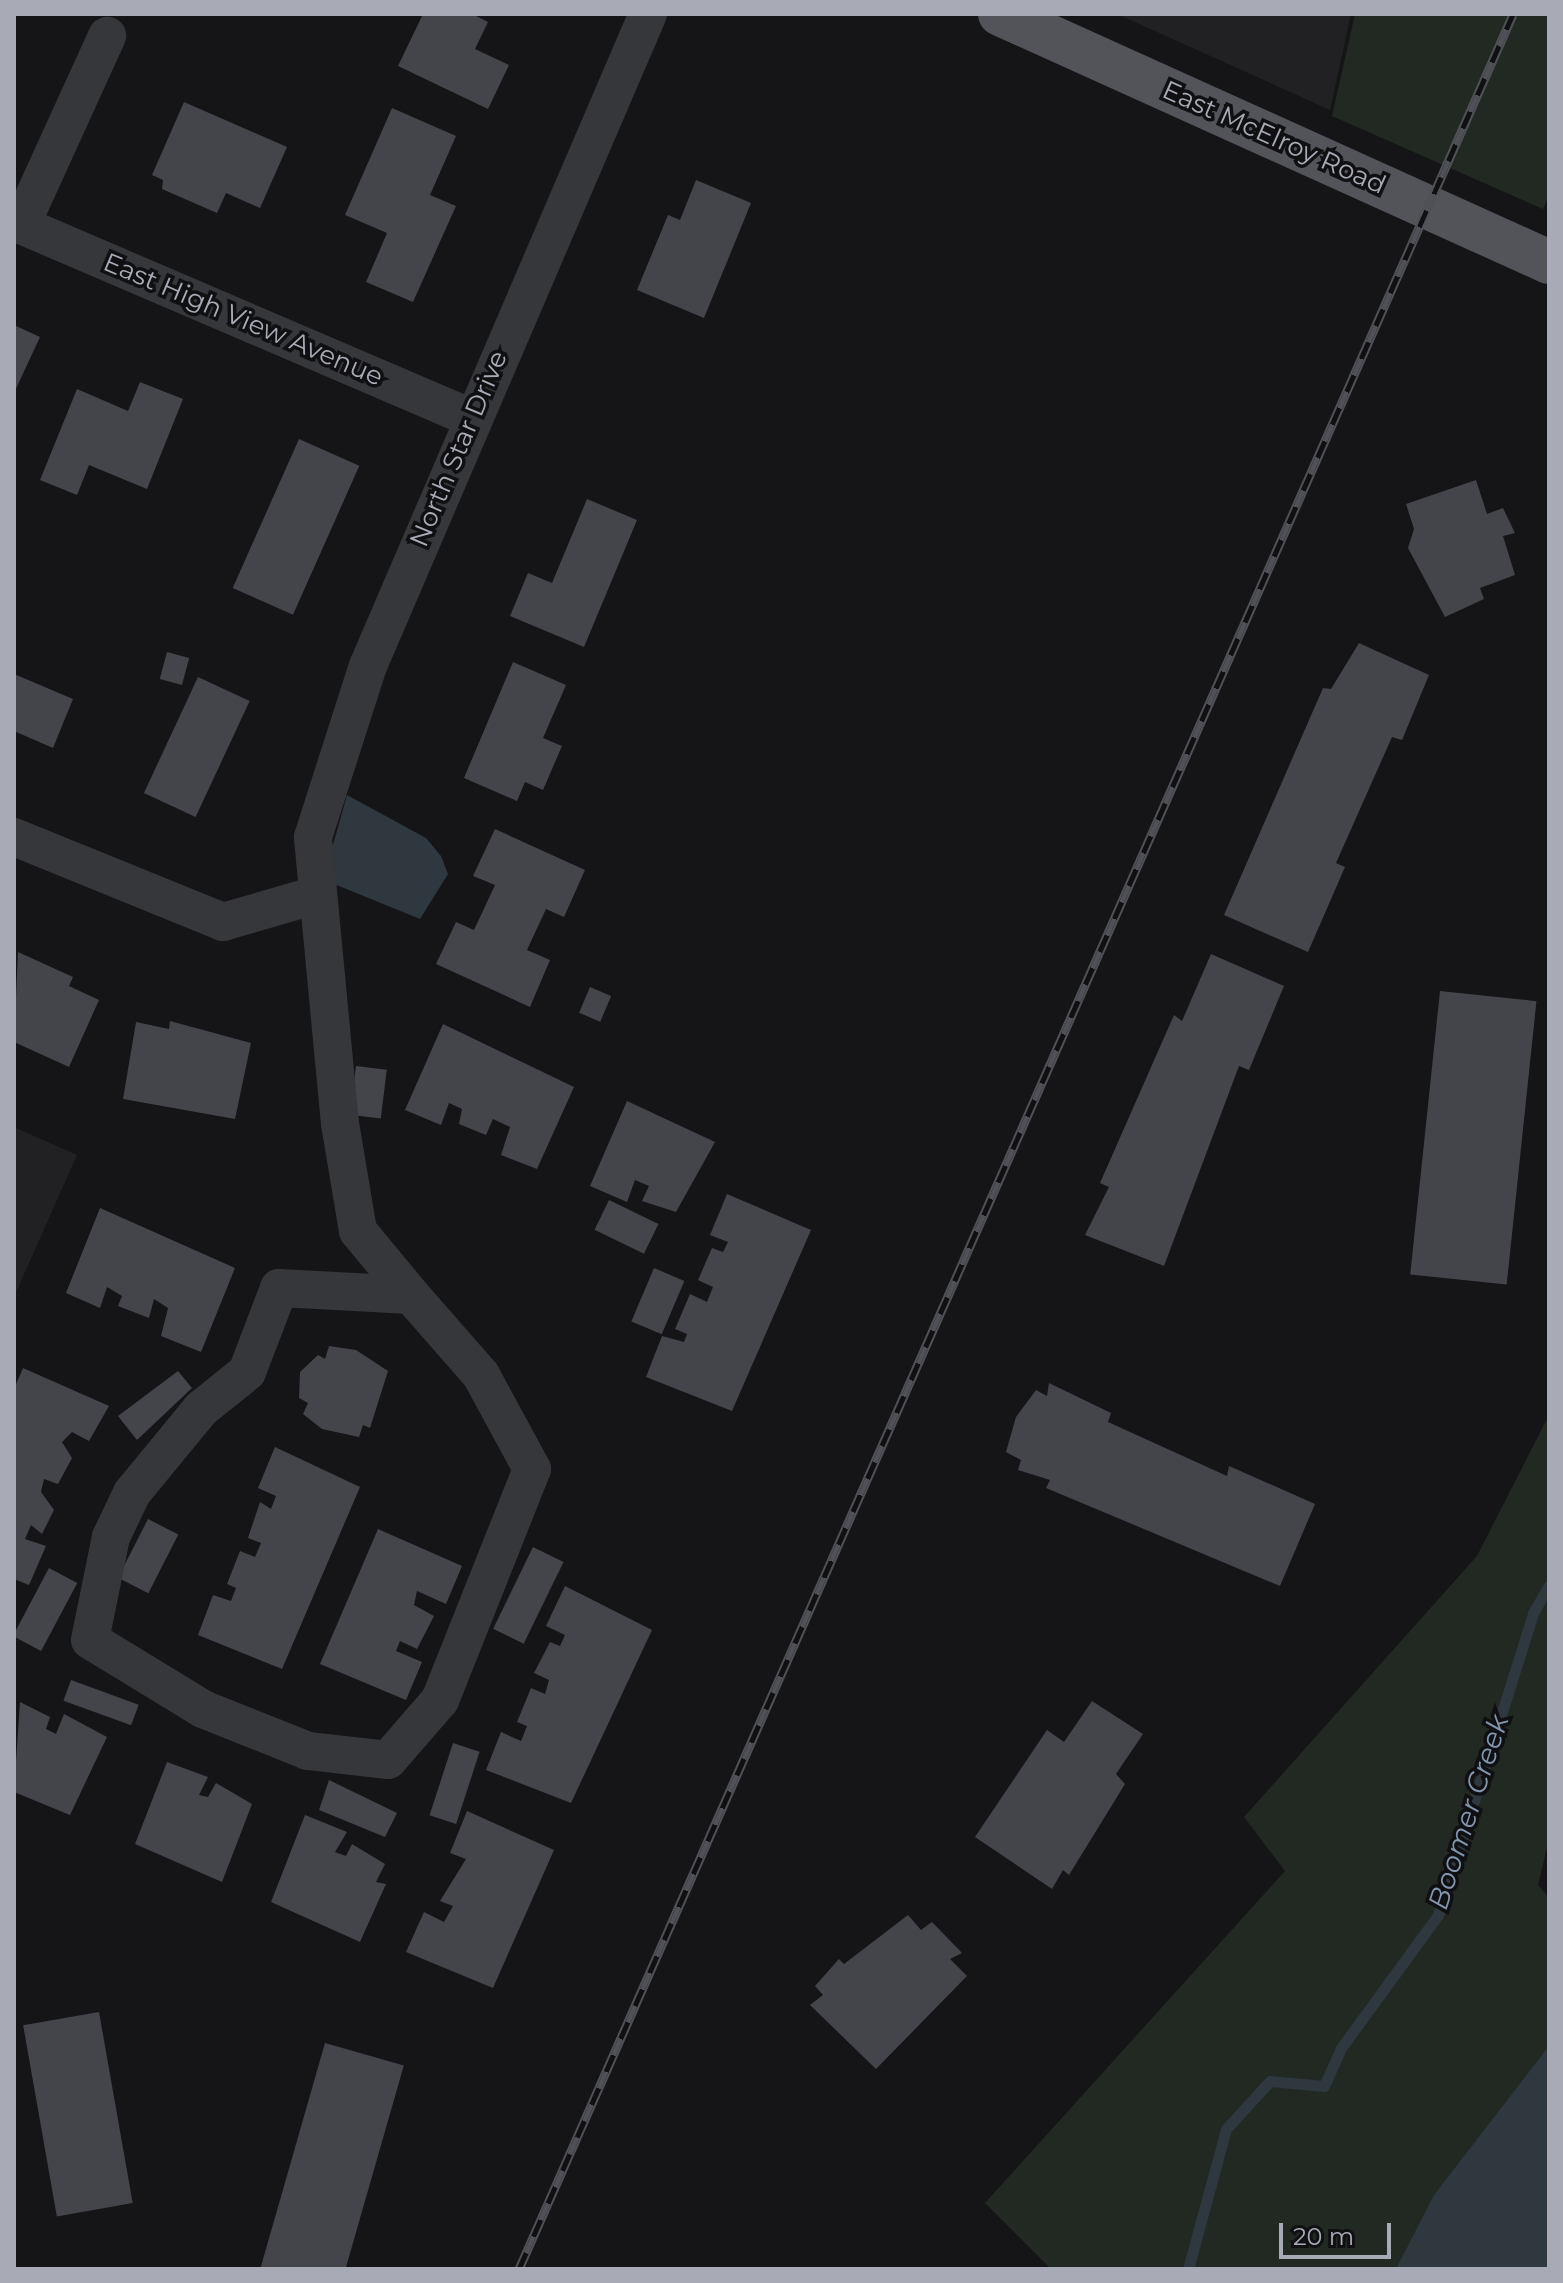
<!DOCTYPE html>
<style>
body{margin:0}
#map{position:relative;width:1563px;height:2283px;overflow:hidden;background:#151517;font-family:Montserrat,sans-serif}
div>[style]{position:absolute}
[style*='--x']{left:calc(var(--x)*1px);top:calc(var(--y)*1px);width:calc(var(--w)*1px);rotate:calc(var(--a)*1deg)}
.built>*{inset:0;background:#212124}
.green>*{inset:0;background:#222923}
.water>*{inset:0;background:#2f373f}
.stream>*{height:11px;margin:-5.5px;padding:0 5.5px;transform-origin:5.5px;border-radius:5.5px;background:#2f373f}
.building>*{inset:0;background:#44454a;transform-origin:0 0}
.minor>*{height:38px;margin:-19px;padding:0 19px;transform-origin:19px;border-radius:19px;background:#36373b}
.major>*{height:44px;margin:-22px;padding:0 22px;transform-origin:22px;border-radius:22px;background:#53545a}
.rail>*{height:9px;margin-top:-4.5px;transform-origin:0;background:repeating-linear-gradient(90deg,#101012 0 18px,#505156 0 36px);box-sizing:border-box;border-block:2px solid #505156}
span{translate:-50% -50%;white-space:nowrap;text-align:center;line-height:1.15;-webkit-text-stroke:7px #101012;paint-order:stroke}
.street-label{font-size:26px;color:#a8abb6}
.water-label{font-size:28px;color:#8297ae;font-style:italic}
.frame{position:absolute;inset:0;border:16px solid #a8abb6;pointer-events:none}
.scale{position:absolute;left:1279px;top:2223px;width:112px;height:36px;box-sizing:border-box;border:4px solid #a8abb6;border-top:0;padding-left:10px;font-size:24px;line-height:28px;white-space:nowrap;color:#a8abb6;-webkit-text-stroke:6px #101012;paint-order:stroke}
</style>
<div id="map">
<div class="built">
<div style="clip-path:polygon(1117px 14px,1351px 14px,1330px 110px)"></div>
<div style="clip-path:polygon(14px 1127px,77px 1155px,14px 1297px)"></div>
</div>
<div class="green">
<div style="clip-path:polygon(1355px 14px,1549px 14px,1549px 196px,1543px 209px,1332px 116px)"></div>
<div style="clip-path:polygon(1549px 1415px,1549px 1840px,1538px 1885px,1549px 1898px,1549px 2269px,1051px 2269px,985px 2203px,1285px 1871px,1244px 1817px,1477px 1556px)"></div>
</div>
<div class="water">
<div style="clip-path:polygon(347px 795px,426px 838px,441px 856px,448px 874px,420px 919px,334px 884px,329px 859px)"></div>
<div style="clip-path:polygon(1549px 2046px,1549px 2269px,1396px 2269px,1434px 2195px)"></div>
</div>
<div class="stream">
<div style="--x:1188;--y:2269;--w:145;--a:-74.8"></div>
<div style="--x:1226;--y:2129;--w:65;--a:-47.5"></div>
<div style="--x:1270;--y:2081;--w:54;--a:5.3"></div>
<div style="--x:1324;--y:2086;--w:42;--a:-65.9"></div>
<div style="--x:1341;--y:2048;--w:165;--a:-53.9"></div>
<div style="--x:1438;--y:1915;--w:317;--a:-72.5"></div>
<div style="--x:1533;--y:1613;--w:32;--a:-60"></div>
</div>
<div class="building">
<div style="clip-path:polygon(423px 14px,472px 14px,488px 22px,475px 49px,509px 65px,488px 109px,398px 66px)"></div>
<div style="clip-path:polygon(184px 102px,287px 147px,260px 208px,226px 193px,217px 213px,162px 189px,163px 180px,152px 175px)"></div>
<div style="clip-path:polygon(392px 108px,456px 136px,430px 195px,456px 206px,413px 302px,366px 282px,387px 233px,345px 215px)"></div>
<div style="clip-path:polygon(696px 180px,751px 203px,704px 318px,637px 290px,668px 215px,680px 220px)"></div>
<div style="clip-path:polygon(14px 325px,40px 337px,14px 393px)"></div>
<div style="clip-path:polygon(140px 382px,183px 399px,147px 489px,89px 465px,77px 495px,40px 480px,77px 389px,128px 411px)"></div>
<div style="left:299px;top:439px;width:66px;height:163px;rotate:24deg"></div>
<div style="clip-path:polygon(1476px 480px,1487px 514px,1503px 508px,1515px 533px,1503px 536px,1515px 575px,1480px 588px,1484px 599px,1445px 617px,1408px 548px,1414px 529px,1406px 504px)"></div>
<div style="clip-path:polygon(587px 499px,637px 520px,584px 647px,510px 616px,528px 573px,552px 583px)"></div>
<div style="clip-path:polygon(1359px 643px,1429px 675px,1402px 740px,1392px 737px,1336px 863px,1345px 867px,1308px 952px,1224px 915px,1323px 688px,1331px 689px)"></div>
<div style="left:167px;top:652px;width:23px;height:28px;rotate:15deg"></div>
<div style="clip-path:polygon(513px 662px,566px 685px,543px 738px,562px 746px,543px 790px,525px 782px,517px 801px,464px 778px)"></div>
<div style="clip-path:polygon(14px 674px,73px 699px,53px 748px,14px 731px)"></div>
<div style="left:198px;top:677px;width:57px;height:128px;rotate:25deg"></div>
<div style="clip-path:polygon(495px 829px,585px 870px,564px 917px,546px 909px,527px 950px,550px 960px,530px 1007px,436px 964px,456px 922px,474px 930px,495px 885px,473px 876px)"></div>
<div style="clip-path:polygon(18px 952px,73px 977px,69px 986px,99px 1000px,69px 1067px,14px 1042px)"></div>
<div style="clip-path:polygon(1211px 954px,1284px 986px,1249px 1070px,1239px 1066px,1164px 1266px,1085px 1235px,1109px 1187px,1100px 1183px,1174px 1015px,1182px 1021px)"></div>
<div style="left:590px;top:987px;width:23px;height:28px;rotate:23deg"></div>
<div style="left:1440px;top:991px;width:97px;height:285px;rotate:6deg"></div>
<div style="clip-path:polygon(170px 1021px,251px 1043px,235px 1119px,123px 1099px,136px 1022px,169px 1029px)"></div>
<div style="clip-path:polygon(443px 1024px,574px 1087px,537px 1169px,501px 1155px,510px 1127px,493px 1119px,486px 1135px,459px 1124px,462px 1109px,449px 1103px,441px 1125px,405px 1110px)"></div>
<div style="left:356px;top:1066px;width:31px;height:49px;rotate:7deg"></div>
<div style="clip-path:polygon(627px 1101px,715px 1142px,676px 1212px,642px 1201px,649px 1186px,635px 1180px,627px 1202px,590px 1186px)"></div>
<div style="clip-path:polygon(727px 1194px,811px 1230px,732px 1411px,646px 1377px,662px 1336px,684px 1342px,687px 1334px,675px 1329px,690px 1294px,707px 1302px,713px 1287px,698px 1280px,712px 1248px,723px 1252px,728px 1242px,710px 1235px)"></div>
<div style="left:609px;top:1200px;width:55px;height:33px;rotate:26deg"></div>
<div style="clip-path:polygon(100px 1208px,235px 1268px,201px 1352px,161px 1336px,168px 1308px,154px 1299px,149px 1318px,118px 1306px,122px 1296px,107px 1287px,100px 1308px,66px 1293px)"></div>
<div style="left:654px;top:1268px;width:33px;height:58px;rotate:23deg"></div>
<div style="clip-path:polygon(329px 1346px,356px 1350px,388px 1371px,370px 1428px,363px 1425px,359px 1437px,322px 1429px,303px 1414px,308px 1403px,299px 1398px,300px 1372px,318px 1355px,325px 1359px)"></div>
<div style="clip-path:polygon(23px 1368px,109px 1406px,89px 1441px,72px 1432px,62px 1442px,72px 1458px,58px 1484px,44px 1479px,41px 1492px,54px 1510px,42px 1534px,31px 1525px,25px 1539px,46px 1546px,29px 1585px,14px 1579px,14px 1389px)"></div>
<div style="clip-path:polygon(178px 1371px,192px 1388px,137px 1440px,118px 1416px)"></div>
<div style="clip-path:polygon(1049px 1383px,1111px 1413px,1108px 1422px,1227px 1476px,1229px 1466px,1315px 1504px,1280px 1586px,1046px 1488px,1050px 1480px,1018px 1470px,1021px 1460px,1006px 1452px,1016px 1417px,1036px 1390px,1047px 1396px)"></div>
<div style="clip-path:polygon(275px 1447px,360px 1487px,282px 1669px,198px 1635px,213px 1595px,231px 1601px,236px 1588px,227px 1584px,240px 1551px,255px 1557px,261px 1543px,248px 1538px,260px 1502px,271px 1509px,276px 1496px,258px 1488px)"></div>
<div style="left:148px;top:1519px;width:34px;height:66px;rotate:27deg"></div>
<div style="clip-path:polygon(378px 1529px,462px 1566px,446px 1604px,417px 1591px,414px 1605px,434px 1616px,417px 1649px,400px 1641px,396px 1651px,422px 1662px,406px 1700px,320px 1664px)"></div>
<div style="left:533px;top:1547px;width:34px;height:91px;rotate:26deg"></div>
<div style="left:49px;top:1568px;width:32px;height:77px;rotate:28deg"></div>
<div style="clip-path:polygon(565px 1586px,652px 1630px,571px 1803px,486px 1770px,501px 1732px,521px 1741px,527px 1726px,517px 1722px,531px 1688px,545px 1694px,549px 1680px,534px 1673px,550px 1642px,560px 1646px,565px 1635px,546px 1626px)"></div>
<div style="left:71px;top:1680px;width:72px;height:22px;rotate:20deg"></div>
<div style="clip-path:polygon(1092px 1701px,1143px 1734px,1116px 1774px,1125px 1784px,1069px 1875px,1063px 1870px,1052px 1889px,975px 1837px,1047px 1730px,1064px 1742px)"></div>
<div style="clip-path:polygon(20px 1702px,50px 1717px,46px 1729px,56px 1734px,64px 1714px,107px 1737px,70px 1815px,14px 1792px)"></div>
<div style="left:453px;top:1743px;width:28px;height:76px;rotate:18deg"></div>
<div style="clip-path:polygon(167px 1762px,208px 1777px,199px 1795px,208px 1797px,216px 1783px,252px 1804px,222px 1882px,135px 1844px)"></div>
<div style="clip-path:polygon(329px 1780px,397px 1813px,385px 1837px,319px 1810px)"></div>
<div style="clip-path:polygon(467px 1811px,554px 1850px,493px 1988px,406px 1952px,424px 1912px,444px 1922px,453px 1906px,440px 1901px,466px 1859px,450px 1853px)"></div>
<div style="clip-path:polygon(305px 1815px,347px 1832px,335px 1852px,346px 1856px,352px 1844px,385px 1864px,376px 1882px,386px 1884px,360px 1942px,271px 1902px)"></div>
<div style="clip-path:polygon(908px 1915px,921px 1930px,932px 1922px,962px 1953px,950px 1959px,967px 1976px,876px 2069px,810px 2005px,823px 1995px,815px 1986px,839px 1959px,844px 1964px)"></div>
<div style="left:99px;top:2012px;width:194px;height:77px;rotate:80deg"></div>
<div style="left:325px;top:2043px;width:82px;height:234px;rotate:16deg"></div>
</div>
<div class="minor">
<div style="--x:14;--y:222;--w:497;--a:23.2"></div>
<div style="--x:21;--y:225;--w:208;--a:-65.5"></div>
<div style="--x:14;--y:837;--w:226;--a:22.1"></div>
<div style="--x:223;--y:922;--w:97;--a:-16.2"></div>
<div style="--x:279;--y:1288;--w:132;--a:3"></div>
<div style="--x:411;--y:1295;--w:106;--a:48.8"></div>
<div style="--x:481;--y:1375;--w:107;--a:61.5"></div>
<div style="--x:532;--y:1469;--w:249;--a:111.7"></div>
<div style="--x:440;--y:1700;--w:79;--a:130.9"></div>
<div style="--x:388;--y:1760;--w:81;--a:-173.6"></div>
<div style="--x:308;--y:1751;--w:113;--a:-158.2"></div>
<div style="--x:203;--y:1709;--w:132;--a:-148.6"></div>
<div style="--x:90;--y:1640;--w:105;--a:-78.5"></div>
<div style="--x:111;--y:1537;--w:49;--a:-64.5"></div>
<div style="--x:132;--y:1493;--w:109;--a:-50.6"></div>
<div style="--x:201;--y:1409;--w:59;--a:-38.8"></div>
<div style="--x:247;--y:1372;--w:90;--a:-69.1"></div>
<div style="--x:411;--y:1295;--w:83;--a:-129.6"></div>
<div style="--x:358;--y:1231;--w:109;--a:-99.5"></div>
<div style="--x:340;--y:1124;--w:288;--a:-95.4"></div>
<div style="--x:313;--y:837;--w:180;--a:-72.2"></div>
<div style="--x:368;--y:666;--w:710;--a:-66.76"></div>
</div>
<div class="major">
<div style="--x:1000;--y:14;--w:602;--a:24.31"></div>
</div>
<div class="rail">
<div style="--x:519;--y:2269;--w:2464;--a:-66.21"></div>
</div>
<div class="street-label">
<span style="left:1274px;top:138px;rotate:24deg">East McElroy Road</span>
<span style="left:243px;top:320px;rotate:23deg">East High View Avenue</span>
<span style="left:459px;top:449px;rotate:-67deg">North Star Drive</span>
</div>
<div class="water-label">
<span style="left:1468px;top:1812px;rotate:-72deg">Boomer Creek</span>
</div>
<div class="frame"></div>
<div class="scale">20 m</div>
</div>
